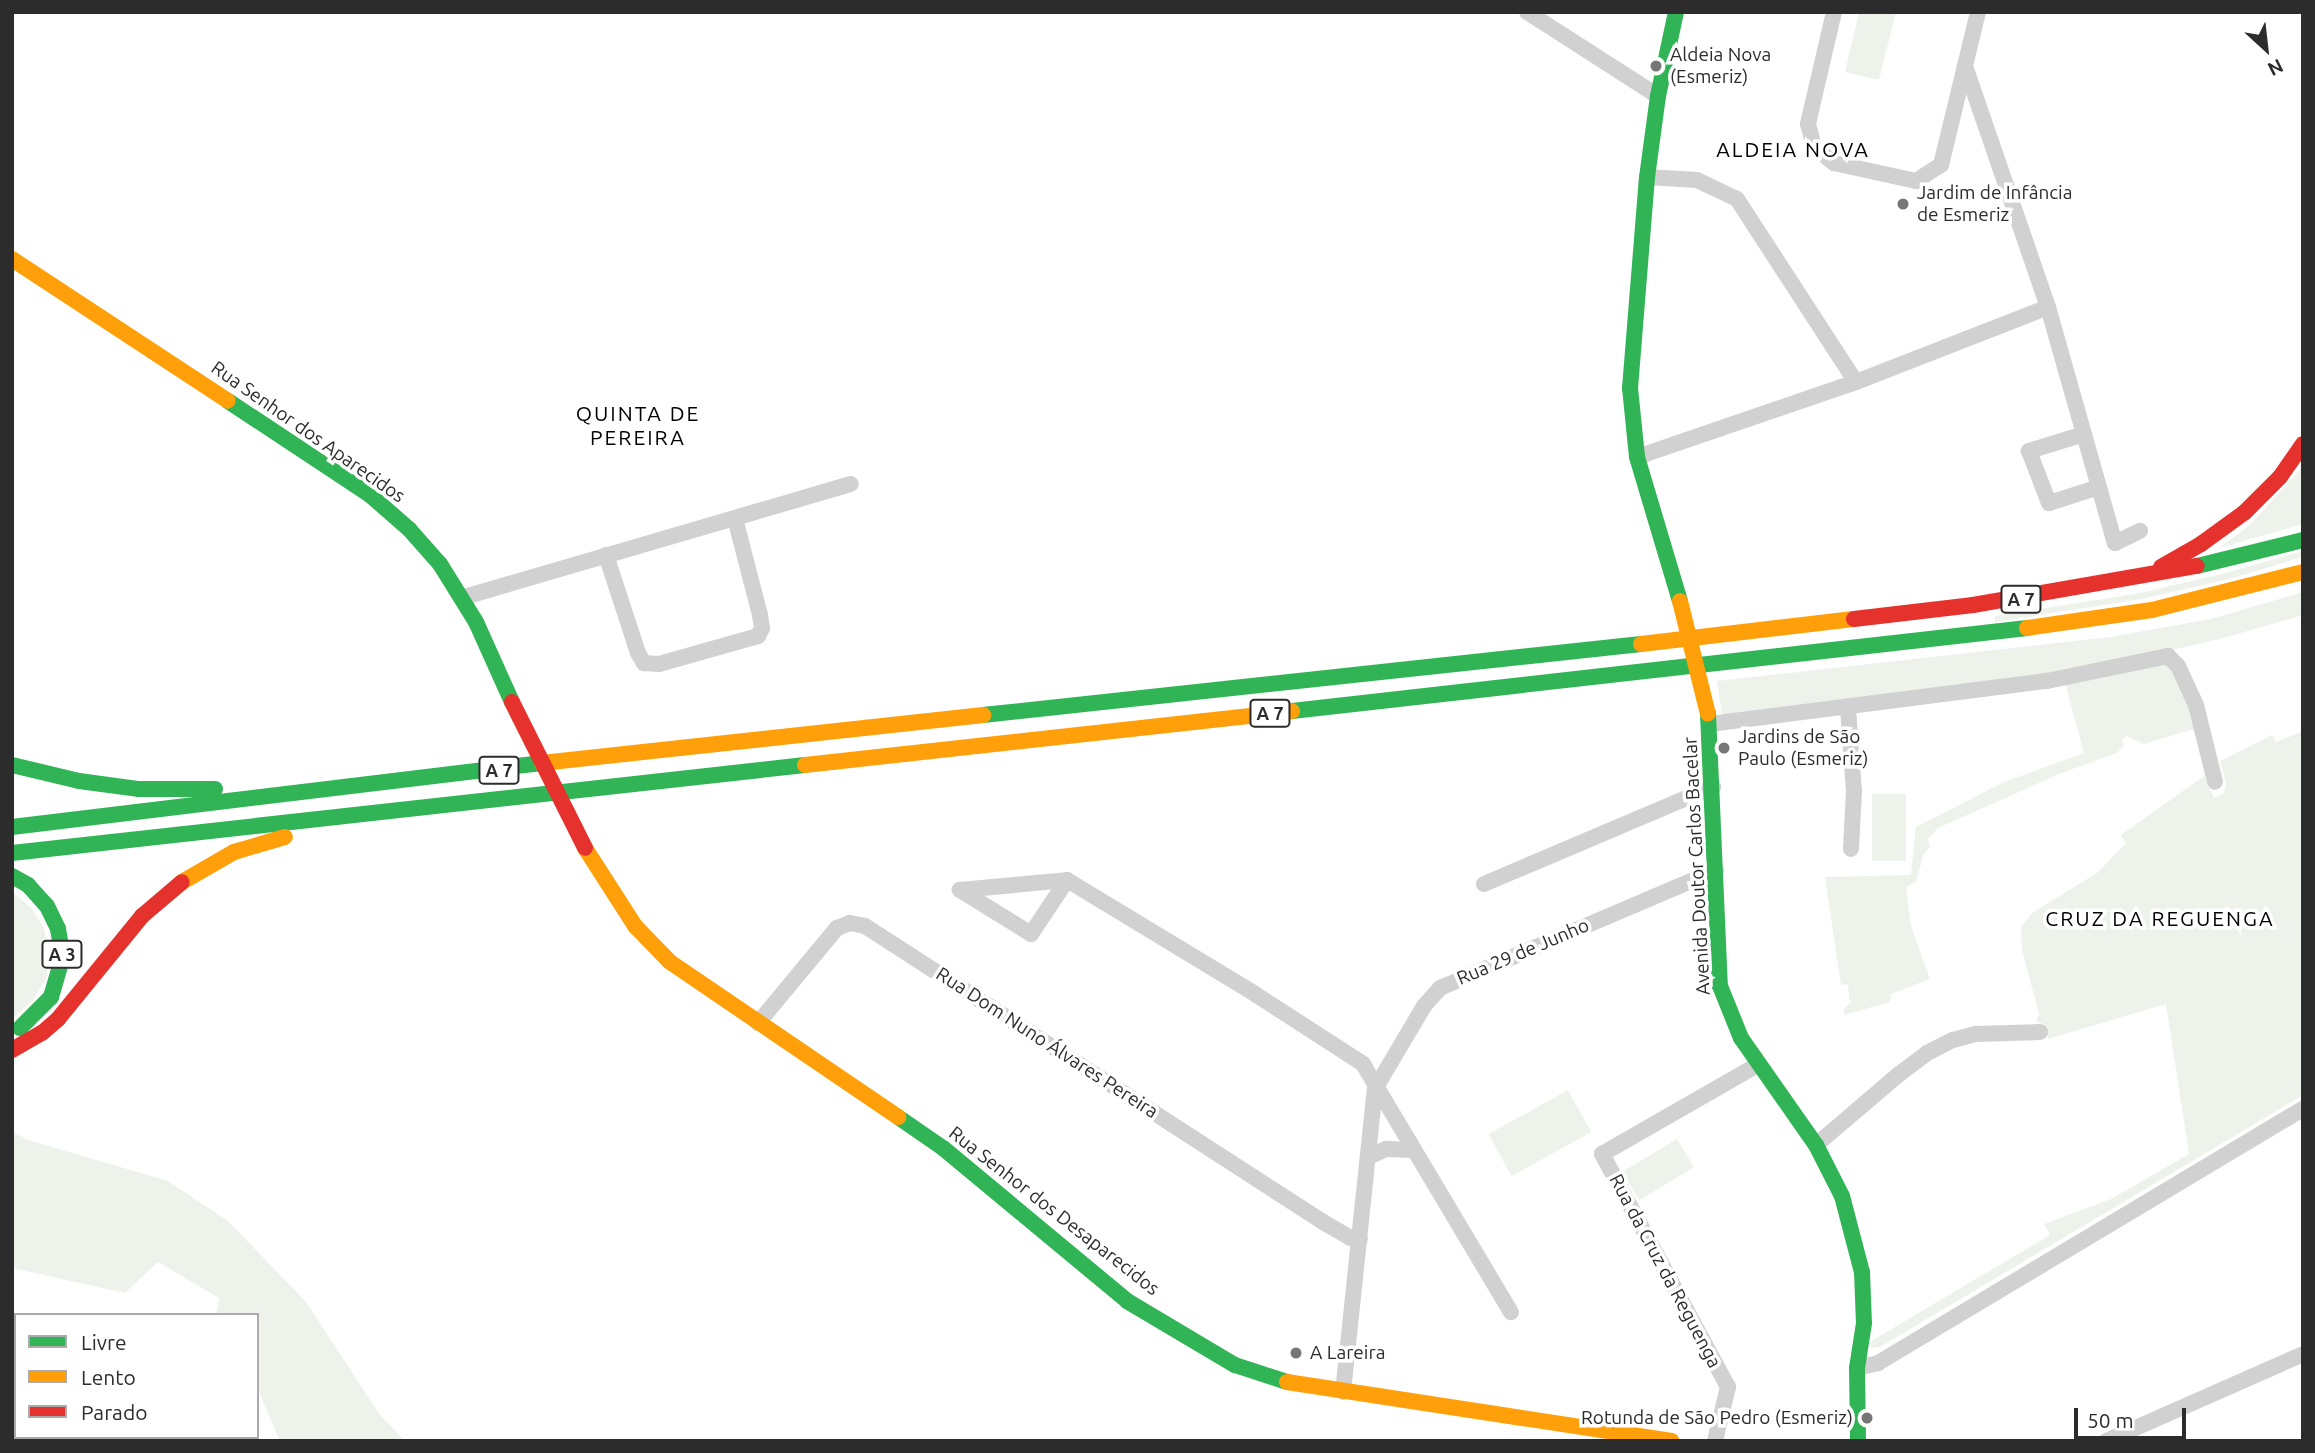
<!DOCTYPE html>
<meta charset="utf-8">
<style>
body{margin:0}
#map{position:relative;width:2315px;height:1453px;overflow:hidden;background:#fff;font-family:Ubuntu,sans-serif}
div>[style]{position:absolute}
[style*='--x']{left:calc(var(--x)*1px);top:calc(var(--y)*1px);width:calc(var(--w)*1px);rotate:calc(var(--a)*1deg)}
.green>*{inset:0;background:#edf3ea;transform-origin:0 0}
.street>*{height:16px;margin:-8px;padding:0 8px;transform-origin:8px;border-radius:8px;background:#d1d1d1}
.fast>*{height:16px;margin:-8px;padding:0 8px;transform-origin:8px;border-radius:8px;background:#30b455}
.slow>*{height:16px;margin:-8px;padding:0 8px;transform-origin:8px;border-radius:8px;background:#ff9f0a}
.jam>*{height:16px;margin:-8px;padding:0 8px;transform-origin:8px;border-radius:8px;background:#e5322d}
.slow-bridge>*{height:16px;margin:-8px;padding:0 8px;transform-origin:8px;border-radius:8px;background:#ff9f0a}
.jam-bridge>*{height:16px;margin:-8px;padding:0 8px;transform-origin:8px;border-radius:8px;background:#e5322d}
.dots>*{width:19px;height:19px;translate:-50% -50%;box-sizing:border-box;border:4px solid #fff;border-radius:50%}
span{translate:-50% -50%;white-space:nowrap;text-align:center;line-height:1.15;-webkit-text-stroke:7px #fff;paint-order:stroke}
.shield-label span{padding:2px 5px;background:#fff;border:2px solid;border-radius:5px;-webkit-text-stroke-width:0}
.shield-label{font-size:18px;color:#2c2c2c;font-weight:700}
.poi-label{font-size:19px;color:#2c2c2c}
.left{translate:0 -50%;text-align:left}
.right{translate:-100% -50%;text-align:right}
.street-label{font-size:19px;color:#2c2c2c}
.neighbourhood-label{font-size:21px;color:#000;letter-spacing:2px}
.frame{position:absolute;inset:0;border:14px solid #2c2c2c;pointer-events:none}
.legend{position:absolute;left:14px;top:1313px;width:245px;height:126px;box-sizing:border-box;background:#fff;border:2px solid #ababab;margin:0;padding:9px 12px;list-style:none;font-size:21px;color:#2c2c2c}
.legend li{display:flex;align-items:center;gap:14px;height:35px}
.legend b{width:35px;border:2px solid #ababab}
.north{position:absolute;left:2231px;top:14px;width:70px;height:70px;-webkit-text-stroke:5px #fff;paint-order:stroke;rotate:153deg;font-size:19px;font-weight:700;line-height:28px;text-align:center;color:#2c2c2c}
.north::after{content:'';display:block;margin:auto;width:24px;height:32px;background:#2c2c2c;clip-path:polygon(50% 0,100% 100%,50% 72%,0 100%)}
.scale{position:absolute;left:2074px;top:1408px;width:112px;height:32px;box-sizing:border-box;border:4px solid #2c2c2c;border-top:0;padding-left:9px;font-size:21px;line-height:24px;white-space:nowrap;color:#2c2c2c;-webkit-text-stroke:5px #fff;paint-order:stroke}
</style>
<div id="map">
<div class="green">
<div style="clip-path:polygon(1859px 12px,1896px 12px,1879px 80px,1845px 72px)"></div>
<div style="clip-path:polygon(2303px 466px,2303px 524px,2219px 548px,2250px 525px)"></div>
<div style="clip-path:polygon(2303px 551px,2303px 557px,2233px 578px,2142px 599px,1995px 622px,1995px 616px,2140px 593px,2222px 574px)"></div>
<div style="clip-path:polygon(2303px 592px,2303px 615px,2220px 639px,2093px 668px,1722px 717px,1717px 681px,2110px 637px,2211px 619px)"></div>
<div style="clip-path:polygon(2165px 662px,2173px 668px,2197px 728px,2144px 744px,2126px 736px,2122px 740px,2124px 745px,2117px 753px,2059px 774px,1938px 828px,1928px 839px,1930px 847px,1924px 853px,1916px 882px,1906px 887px,1911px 926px,1930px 979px,1891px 994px,1890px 1002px,1844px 1015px,1844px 1009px,1852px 1001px,1849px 1000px,1848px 984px,1841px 985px,1825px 877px,1911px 875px,1916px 827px,2004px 782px,2084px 753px,2065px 683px)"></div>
<div style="clip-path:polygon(2303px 731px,2303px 1095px,1880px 1347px,1872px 1348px,1868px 1343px,2050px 1235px,2044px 1224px,2111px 1199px,2189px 1154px,2166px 1004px,2048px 1039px,2043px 1024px,2036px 1021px,2039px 1014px,2022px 950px,2021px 927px,2032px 913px,2097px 873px,2126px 843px,2121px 835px,2204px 776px,2214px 798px,2223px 794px,2226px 785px,2220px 761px,2272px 735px,2276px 742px)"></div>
<div style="left:1872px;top:794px;width:34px;height:67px"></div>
<div style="clip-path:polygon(12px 891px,32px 909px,44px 928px,48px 948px,47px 977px,32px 1001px,12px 1019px)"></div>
<div style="left:1568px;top:1090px;width:48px;height:91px;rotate:61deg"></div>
<div style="clip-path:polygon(12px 1131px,28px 1140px,168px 1181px,228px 1221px,306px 1302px,380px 1415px,405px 1441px,279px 1439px,257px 1387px,257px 1315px,216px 1315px,219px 1298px,158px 1262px,125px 1293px,12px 1268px)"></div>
<div style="left:1677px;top:1139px;width:33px;height:64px;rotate:59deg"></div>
</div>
<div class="street">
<div style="--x:1527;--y:12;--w:156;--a:32.7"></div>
<div style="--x:1834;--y:12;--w:115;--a:103.1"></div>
<div style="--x:1808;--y:124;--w:24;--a:75"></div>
<div style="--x:1814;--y:147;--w:26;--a:39"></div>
<div style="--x:1834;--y:163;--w:84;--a:12.4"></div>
<div style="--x:1916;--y:181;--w:30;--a:-33"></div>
<div style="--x:1941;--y:165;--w:157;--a:-76.4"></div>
<div style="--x:1965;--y:66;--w:255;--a:71"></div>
<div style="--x:2048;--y:307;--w:245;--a:74.2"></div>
<div style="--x:2115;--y:543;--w:28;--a:-26"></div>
<div style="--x:1647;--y:177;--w:50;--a:3.4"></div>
<div style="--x:1697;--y:180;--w:44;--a:25.4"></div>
<div style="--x:1737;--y:199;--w:218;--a:57"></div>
<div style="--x:2084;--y:434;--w:58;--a:162.8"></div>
<div style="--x:2029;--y:451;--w:56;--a:69"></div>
<div style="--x:2049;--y:503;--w:52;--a:-17.7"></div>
<div style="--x:1637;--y:457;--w:231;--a:-18.9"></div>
<div style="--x:1856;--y:382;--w:206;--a:-21.3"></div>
<div style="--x:606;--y:555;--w:103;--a:71.9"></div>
<div style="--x:638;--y:653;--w:12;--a:59"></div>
<div style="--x:644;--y:663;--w:15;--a:4"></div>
<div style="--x:659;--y:664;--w:103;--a:-15.8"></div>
<div style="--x:758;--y:636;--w:9;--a:-63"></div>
<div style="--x:762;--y:628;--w:13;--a:-99"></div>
<div style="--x:760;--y:615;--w:100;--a:-104.5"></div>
<div style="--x:461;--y:598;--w:406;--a:-16.3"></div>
<div style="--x:1848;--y:708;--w:83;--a:85.9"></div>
<div style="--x:1854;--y:791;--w:58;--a:93"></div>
<div style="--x:1710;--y:724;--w:340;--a:-7.3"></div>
<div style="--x:2047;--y:681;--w:124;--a:-11.7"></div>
<div style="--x:2168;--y:656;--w:14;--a:45"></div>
<div style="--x:2178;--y:666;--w:43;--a:65.2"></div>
<div style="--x:2196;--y:705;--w:79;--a:76.1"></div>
<div style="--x:1067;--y:880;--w:65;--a:123.7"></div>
<div style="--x:1031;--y:934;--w:84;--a:-148.2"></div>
<div style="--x:960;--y:890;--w:107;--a:-5.3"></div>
<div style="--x:1067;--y:880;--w:220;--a:31.2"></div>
<div style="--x:1255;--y:994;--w:129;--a:32.9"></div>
<div style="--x:1363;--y:1064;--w:289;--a:59.2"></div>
<div style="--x:1484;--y:884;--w:249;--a:-23"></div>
<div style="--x:758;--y:1023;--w:124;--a:-50.3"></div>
<div style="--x:837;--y:928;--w:14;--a:-21"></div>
<div style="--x:850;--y:923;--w:15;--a:11"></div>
<div style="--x:865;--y:926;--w:545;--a:32.87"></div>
<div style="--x:1323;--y:1222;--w:32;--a:30"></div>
<div style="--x:1351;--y:1238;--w:9;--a:6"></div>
<div style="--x:1816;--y:1145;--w:108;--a:-40.5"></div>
<div style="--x:1898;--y:1075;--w:36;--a:-37"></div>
<div style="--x:1927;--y:1053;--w:29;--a:-27"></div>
<div style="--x:1953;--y:1040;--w:24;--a:-15"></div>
<div style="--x:1976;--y:1034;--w:64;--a:-1.8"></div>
<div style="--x:1368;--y:1157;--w:20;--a:-24"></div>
<div style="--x:1386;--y:1149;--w:26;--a:2"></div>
<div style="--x:1857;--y:1368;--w:22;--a:-13"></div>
<div style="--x:1878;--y:1363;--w:495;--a:-30.9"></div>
<div style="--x:1343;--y:1392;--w:305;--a:-84"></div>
<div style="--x:1375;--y:1089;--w:96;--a:-59.4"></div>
<div style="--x:1424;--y:1006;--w:24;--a:-48"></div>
<div style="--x:1440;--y:988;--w:300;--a:-23.1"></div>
<div style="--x:1715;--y:1441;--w:56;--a:-76.5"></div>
<div style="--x:1728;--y:1387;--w:265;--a:-118.4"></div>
<div style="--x:1602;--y:1154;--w:181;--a:-29.8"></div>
<div style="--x:2106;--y:1441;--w:215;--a:-23.8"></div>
</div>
<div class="fast">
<div style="--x:1676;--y:12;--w:86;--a:102.1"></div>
<div style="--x:1658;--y:96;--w:82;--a:97.7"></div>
<div style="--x:1647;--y:177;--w:212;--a:94.6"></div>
<div style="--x:1630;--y:388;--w:69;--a:84.2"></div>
<div style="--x:1637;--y:457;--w:150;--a:73.4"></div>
<div style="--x:228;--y:401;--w:170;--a:33.5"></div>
<div style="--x:370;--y:495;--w:52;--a:41.1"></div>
<div style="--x:409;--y:529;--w:47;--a:48.5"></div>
<div style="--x:440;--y:564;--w:68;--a:58.2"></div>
<div style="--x:476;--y:622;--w:88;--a:65.8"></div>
<div style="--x:2197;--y:566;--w:109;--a:-13.8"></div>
<div style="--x:1292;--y:711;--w:740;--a:-6.44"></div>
<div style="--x:1708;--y:714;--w:272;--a:87.5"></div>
<div style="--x:1720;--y:986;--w:56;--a:68"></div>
<div style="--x:1741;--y:1038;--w:131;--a:55"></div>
<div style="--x:1816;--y:1145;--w:57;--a:63"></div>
<div style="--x:1842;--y:1196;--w:79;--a:75.3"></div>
<div style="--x:1862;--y:1272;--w:51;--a:87.8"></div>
<div style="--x:1864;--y:1323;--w:46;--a:98.8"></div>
<div style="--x:1857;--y:1368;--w:73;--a:89.2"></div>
<div style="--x:983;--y:715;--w:662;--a:-6.16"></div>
<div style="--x:12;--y:765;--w:69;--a:13.4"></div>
<div style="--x:79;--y:781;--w:61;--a:7.6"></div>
<div style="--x:139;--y:789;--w:76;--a:0"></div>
<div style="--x:12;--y:827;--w:534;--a:-6.89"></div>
<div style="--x:12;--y:853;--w:798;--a:-6.33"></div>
<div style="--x:12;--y:876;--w:18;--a:29"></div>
<div style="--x:28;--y:885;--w:28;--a:48"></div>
<div style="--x:47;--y:906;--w:25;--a:64"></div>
<div style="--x:58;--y:929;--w:27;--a:80"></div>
<div style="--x:63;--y:956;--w:43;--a:106.3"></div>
<div style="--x:51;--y:997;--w:44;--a:135"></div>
<div style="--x:898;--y:1117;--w:55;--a:34.6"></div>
<div style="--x:943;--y:1148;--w:239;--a:39.7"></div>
<div style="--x:1127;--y:1301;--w:126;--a:30.7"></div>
<div style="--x:1235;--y:1365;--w:55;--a:18.1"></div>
</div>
<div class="slow">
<div style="--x:12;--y:259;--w:258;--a:33.3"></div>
<div style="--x:2027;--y:628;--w:126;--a:-8.2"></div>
<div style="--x:2152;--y:610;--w:156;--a:-14.1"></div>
<div style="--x:1641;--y:644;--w:214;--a:-6.7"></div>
<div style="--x:542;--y:763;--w:444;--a:-6.2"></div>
<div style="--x:805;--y:765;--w:490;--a:-6.3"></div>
<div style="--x:585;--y:848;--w:93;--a:57.3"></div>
<div style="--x:635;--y:926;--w:50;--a:45.8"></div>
<div style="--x:670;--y:962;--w:276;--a:34.2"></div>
<div style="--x:182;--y:882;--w:60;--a:-30"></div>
<div style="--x:234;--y:852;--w:53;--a:-16.4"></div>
<div style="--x:1287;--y:1382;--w:389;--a:8.7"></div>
</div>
<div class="jam">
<div style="--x:2161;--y:567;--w:46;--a:-29.9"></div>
<div style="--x:2201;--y:544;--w:54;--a:-36"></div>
<div style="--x:2245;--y:512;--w:49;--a:-45"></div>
<div style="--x:2280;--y:477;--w:40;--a:-55.1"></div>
<div style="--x:1854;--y:619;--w:120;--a:-6.7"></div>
<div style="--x:1973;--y:605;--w:227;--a:-9.9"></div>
<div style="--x:12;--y:1050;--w:34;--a:-30"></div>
<div style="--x:42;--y:1033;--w:21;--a:-41"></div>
<div style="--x:58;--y:1019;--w:133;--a:-50.8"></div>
<div style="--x:142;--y:916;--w:52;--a:-40.4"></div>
</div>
<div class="slow-bridge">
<div style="--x:1680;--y:601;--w:116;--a:76.1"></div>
</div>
<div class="jam-bridge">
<div style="--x:512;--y:702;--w:163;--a:63.4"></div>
</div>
<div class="dots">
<div style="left:1656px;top:66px;background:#767676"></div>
<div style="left:1903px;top:204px;background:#767676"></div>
<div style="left:1724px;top:748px;background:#767676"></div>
<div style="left:1296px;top:1353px;background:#767676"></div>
<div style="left:1867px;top:1418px;background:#767676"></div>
</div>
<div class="shield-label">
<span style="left:2021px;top:599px">A 7</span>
<span style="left:1270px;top:713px">A 7</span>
<span style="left:499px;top:770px">A 7</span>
<span style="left:62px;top:954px">A 3</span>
</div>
<div class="poi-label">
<span class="left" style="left:1670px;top:66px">Aldeia Nova<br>(Esmeriz)</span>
<span class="left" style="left:1917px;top:204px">Jardim de Infância<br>de Esmeriz</span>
<span class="left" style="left:1738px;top:748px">Jardins de São<br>Paulo (Esmeriz)</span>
<span class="left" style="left:1310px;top:1353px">A Lareira</span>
<span class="right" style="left:1853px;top:1418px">Rotunda de São Pedro (Esmeriz)</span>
</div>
<div class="street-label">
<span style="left:308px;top:432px;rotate:35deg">Rua Senhor dos Aparecidos</span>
<span style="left:1697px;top:866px;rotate:-93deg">Avenida Doutor Carlos Bacelar</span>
<span style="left:1523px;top:952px;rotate:-23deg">Rua 29 de Junho</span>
<span style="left:1047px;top:1043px;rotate:33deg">Rua Dom Nuno Álvares Pereira</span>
<span style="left:1054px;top:1211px;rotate:38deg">Rua Senhor dos Desaparecidos</span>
<span style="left:1665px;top:1271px;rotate:62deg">Rua da Cruz da Reguenga</span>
</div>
<div class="neighbourhood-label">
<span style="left:1793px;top:149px">ALDEIA NOVA</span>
<span style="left:638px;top:425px">QUINTA DE<br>PEREIRA</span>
<span style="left:2160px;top:918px">CRUZ DA REGUENGA</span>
</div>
<div class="frame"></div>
<ul class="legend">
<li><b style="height:9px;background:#30b455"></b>Livre</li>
<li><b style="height:9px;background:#ff9f0a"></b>Lento</li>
<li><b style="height:9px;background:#e5322d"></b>Parado</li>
</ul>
<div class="north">N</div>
<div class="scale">50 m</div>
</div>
